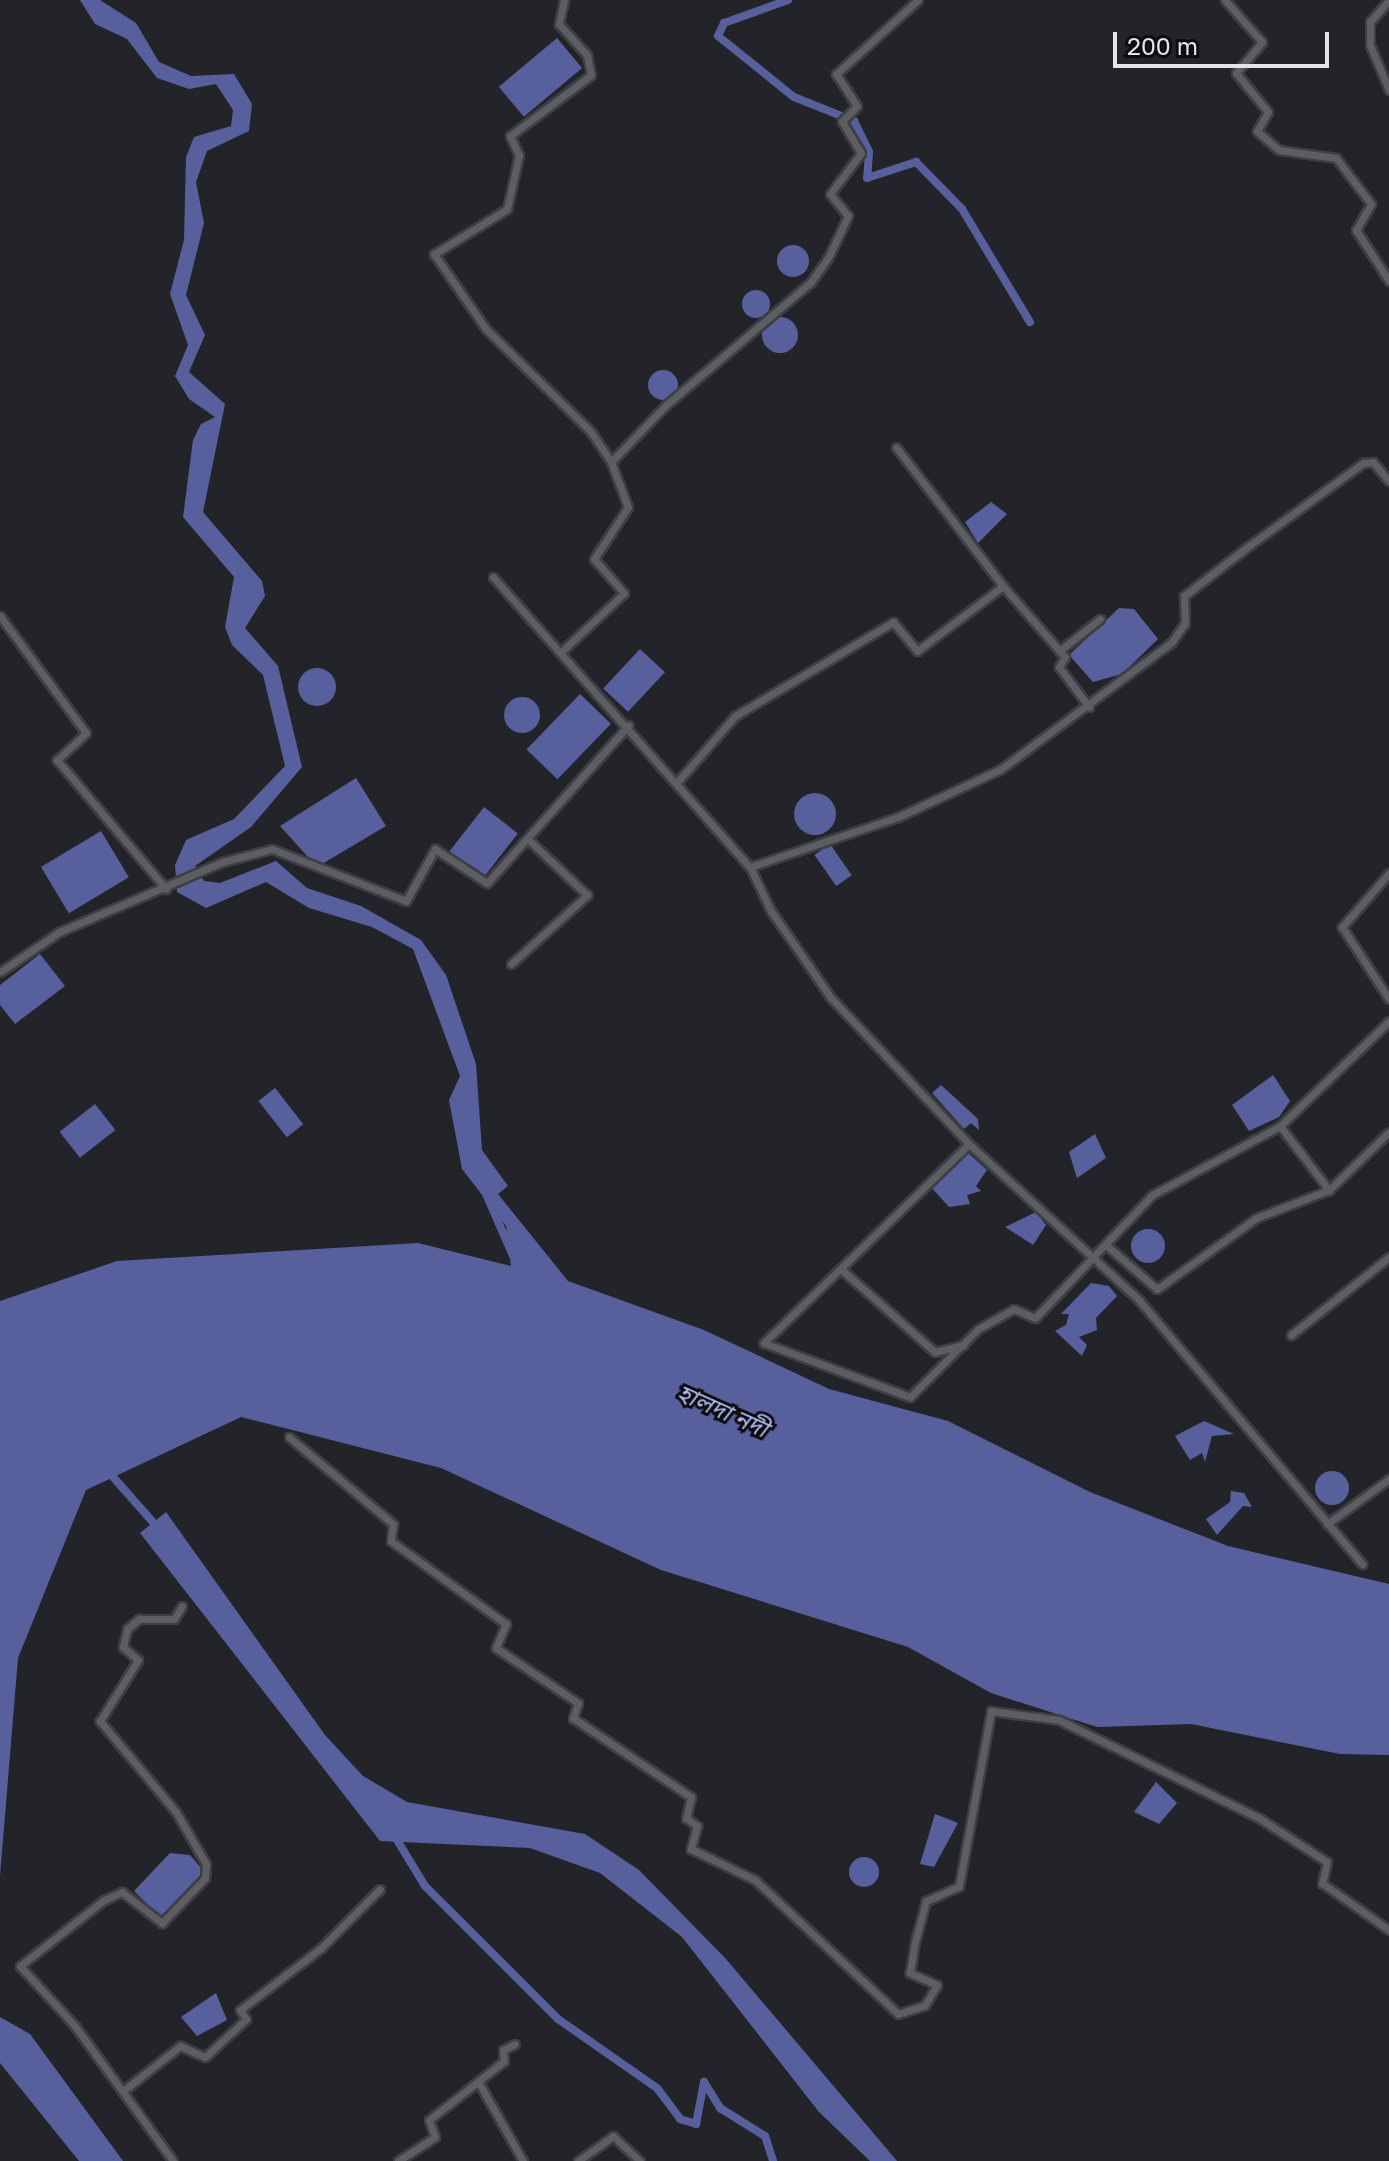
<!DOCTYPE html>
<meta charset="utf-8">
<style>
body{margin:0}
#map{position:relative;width:1389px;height:2161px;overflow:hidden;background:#232429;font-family:"Golos Text","Noto Sans Bengali",sans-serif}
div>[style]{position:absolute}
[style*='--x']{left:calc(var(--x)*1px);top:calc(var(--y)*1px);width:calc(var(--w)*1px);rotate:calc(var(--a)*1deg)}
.water>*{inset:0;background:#57609c;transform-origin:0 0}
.round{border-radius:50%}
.canal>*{height:8px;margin:-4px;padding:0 4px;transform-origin:4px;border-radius:4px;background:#57609c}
.roads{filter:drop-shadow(2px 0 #3e3f44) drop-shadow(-2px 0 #3e3f44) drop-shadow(0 2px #3e3f44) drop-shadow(0 -2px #3e3f44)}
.street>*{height:7px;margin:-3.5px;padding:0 3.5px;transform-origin:3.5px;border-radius:3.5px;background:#5d5e61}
span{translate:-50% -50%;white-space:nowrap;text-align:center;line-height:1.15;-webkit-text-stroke:6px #0d0d10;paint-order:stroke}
.water-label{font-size:24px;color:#b2bcf0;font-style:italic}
.scale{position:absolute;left:1113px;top:32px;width:216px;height:36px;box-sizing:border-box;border:4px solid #e3e4e7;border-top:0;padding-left:10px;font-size:24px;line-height:28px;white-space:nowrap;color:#e3e4e7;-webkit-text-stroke:6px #0d0d10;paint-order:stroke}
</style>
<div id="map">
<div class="water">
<div style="clip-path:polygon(80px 0,100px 0,136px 23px,159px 62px,191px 76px,234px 74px,252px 104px,249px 131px,207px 151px,196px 182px,204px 223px,186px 295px,205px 335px,189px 372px,225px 404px,203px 512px,262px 581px,265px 596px,245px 628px,278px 666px,302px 767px,251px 827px,195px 866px,204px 881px,220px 883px,276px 861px,307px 888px,361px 906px,421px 940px,446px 975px,476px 1064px,482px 1150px,508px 1186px,498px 1194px,568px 1281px,704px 1330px,829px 1389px,948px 1421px,1090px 1492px,1228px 1546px,1389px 1584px,1389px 1755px,1340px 1754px,1191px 1724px,1097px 1727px,991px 1693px,908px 1647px,661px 1570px,441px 1468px,241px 1417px,86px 1490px,18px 1658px,0 1876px,0 1301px,117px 1261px,418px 1243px,511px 1266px,506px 1226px,462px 1169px,449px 1100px,460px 1076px,413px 949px,372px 927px,309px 908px,266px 882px,206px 908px,177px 892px,175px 865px,186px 840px,234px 819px,285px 766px,263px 675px,232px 645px,225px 627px,234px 577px,183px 517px,193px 440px,201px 424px,215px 417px,189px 399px,175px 376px,188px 345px,170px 294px,184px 240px,186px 157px,194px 137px,231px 126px,233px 110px,216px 84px,189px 89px,157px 78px,127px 39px,95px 24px)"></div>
<div style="left:557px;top:38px;width:39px;height:76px;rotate:50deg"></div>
<div class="round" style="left:777px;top:245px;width:32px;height:32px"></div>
<div class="round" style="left:742px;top:290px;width:28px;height:28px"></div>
<div class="round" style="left:762px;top:317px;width:36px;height:36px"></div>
<div class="round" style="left:648px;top:370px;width:30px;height:30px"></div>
<div style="clip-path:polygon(991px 502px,1007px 514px,978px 543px,965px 522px)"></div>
<div style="clip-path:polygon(1119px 608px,1134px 609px,1158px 639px,1122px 674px,1093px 682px,1069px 655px)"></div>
<div style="left:640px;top:649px;width:34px;height:54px;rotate:43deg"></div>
<div class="round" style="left:298px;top:668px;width:38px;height:38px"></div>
<div style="left:580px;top:694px;width:43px;height:77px;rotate:44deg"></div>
<div class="round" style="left:504px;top:697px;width:36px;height:36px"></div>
<div style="clip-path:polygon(356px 778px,386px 826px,317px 867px,280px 826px)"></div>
<div class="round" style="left:794px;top:793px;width:42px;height:42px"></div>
<div style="left:484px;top:807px;width:43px;height:58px;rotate:38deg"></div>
<div style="left:101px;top:831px;width:54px;height:70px;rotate:59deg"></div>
<div style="left:830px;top:844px;width:38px;height:19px;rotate:55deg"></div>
<div style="clip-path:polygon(40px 954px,65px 986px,15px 1024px,0 1005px,0 985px)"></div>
<div style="clip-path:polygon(1273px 1075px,1290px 1101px,1279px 1117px,1249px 1131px,1232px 1105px)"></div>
<div style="clip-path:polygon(941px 1085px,978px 1119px,979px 1130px,971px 1123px,964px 1129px,932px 1093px)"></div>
<div style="left:275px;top:1088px;width:46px;height:21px;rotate:52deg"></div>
<div style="left:95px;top:1104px;width:33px;height:45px;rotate:52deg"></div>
<div style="clip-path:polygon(1095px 1134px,1106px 1158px,1077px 1178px,1069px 1152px)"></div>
<div style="clip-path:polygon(967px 1152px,987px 1170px,976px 1186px,981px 1191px,967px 1195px,970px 1204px,949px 1207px,931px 1187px)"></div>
<div style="clip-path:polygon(1036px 1212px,1046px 1225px,1033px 1245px,1005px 1227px)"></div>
<div class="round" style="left:1131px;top:1229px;width:34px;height:34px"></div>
<div style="clip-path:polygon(1091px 1283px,1109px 1286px,1117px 1296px,1096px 1318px,1097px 1330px,1079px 1337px,1087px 1345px,1082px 1356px,1055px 1331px,1066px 1325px,1069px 1314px,1061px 1314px)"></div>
<div style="clip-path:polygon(1204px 1421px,1234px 1434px,1212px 1436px,1205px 1462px,1202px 1453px,1190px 1460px,1175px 1436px)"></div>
<div class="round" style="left:1315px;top:1471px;width:34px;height:34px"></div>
<div style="clip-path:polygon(1231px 1491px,1244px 1493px,1252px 1507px,1243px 1506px,1217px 1535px,1206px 1519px,1230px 1502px)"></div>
<div style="clip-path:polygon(166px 1512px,325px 1735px,363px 1776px,407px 1802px,585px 1834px,639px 1870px,726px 1959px,897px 2161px,870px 2161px,819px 2112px,682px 1937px,600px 1873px,530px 1848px,380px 1841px,140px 1533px)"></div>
<div style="clip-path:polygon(1156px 1782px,1177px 1803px,1159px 1824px,1134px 1812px)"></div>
<div style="clip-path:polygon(935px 1814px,958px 1823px,934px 1867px,920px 1864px)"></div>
<div style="clip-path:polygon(170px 1853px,190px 1855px,202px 1869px,200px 1881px,161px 1918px,134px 1891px)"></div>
<div class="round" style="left:849px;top:1857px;width:30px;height:30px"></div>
<div style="clip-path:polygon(216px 1993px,227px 2020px,197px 2036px,181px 2017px)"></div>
<div style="clip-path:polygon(0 2017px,30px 2034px,123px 2161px,79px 2161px,0 2063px)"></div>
</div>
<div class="canal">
<div style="--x:788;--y:0;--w:68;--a:160.2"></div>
<div style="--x:724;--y:23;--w:14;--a:115"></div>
<div style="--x:718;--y:36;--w:97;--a:38.8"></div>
<div style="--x:794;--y:97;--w:65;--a:21.8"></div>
<div style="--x:854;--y:121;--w:34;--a:64"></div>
<div style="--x:869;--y:152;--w:26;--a:94"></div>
<div style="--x:867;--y:178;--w:52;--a:-18.1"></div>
<div style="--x:916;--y:162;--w:66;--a:45.6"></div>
<div style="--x:962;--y:209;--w:132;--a:59"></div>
<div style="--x:483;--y:1187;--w:75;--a:66.5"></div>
<div style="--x:106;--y:1469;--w:79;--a:48.6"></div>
<div style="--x:394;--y:1835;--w:60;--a:58.7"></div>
<div style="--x:425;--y:1886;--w:188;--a:45"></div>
<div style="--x:558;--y:2019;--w:121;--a:34.9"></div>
<div style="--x:657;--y:2088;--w:39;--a:53"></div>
<div style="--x:680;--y:2119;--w:17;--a:17"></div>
<div style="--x:696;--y:2124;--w:43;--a:-79.2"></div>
<div style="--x:704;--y:2082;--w:31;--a:58"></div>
<div style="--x:720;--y:2108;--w:53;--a:31.9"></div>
<div style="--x:765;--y:2136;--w:26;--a:72"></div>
</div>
<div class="roads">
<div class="street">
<div style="--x:564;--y:0;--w:25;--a:102"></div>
<div style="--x:559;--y:24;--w:42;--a:47.9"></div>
<div style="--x:587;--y:55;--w:20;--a:79"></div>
<div style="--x:591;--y:75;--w:101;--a:143"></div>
<div style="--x:510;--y:136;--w:21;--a:65"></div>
<div style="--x:519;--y:155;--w:55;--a:102.5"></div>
<div style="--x:507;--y:209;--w:86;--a:148.3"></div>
<div style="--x:434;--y:254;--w:91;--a:55.3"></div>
<div style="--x:486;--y:329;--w:147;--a:44.4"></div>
<div style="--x:591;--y:432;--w:36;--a:56"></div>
<div style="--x:1225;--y:0;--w:56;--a:48.6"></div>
<div style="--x:1262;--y:42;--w:40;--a:130"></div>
<div style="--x:1236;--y:73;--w:50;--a:50.6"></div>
<div style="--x:1268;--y:112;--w:22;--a:120"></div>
<div style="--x:1257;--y:131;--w:29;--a:41"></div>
<div style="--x:1279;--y:150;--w:58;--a:8"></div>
<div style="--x:1336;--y:158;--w:58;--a:52.7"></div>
<div style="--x:1371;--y:204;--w:30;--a:120"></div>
<div style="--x:1356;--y:230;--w:61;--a:57.1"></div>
<div style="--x:1389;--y:0;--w:29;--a:131"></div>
<div style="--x:1370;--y:22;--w:23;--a:90"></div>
<div style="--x:1370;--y:45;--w:49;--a:67.1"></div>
<div style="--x:493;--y:577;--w:387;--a:48.5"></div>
<div style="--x:750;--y:867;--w:49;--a:64.5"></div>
<div style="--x:771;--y:911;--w:106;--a:55.4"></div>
<div style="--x:831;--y:998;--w:201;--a:46.6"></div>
<div style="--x:969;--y:1144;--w:231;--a:42.5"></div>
<div style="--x:1139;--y:1300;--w:346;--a:49.8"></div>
<div style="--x:1003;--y:586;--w:94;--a:48.9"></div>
<div style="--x:1065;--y:657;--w:12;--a:121"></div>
<div style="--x:1059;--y:667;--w:50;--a:53.1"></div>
<div style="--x:0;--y:616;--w:145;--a:53.7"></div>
<div style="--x:86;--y:733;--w:40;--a:137"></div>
<div style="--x:57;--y:760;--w:169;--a:49.8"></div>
<div style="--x:1059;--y:651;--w:52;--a:-38"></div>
<div style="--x:561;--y:652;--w:86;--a:-43.1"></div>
<div style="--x:624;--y:593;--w:45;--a:-131.4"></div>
<div style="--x:594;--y:559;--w:62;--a:-56.8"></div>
<div style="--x:628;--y:507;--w:48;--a:-110.7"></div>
<div style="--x:611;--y:462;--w:79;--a:-46"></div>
<div style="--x:666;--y:405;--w:190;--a:-40.3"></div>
<div style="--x:811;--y:282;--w:29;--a:-55"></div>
<div style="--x:828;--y:258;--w:47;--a:-64.5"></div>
<div style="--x:848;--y:216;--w:28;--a:-129"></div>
<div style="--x:830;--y:194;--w:51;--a:-52.9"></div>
<div style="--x:861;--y:153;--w:37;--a:-121"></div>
<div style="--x:842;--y:121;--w:21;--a:-45"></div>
<div style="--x:857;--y:106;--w:38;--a:-123"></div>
<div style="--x:836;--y:74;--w:110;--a:-42.1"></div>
<div style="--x:679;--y:780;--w:85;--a:-48.8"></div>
<div style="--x:735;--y:716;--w:184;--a:-30.7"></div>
<div style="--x:893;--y:622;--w:38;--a:50"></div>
<div style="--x:917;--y:651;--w:108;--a:-37.1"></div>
<div style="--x:1003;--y:586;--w:175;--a:-127.6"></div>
<div style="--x:750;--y:867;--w:156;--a:-18.7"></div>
<div style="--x:898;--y:817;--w:114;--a:-25"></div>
<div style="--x:1001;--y:769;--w:213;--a:-36.6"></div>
<div style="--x:1172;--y:642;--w:23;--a:-56"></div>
<div style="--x:1185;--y:623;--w:27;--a:-92"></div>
<div style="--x:1184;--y:596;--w:83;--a:-37.7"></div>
<div style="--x:1250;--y:545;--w:140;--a:-36"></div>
<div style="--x:1363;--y:463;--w:10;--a:-6"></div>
<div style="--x:1373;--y:462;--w:25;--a:50"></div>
<div style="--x:1389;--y:873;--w:72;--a:131"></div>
<div style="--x:1342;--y:927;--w:86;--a:56.9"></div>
<div style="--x:511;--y:964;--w:103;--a:-42.2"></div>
<div style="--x:587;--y:895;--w:77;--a:-136.6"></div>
<div style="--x:0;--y:972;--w:71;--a:-34.1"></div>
<div style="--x:59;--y:932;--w:177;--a:-23.2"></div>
<div style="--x:222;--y:862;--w:52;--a:-14.6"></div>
<div style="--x:272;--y:849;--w:144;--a:21.2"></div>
<div style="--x:406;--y:901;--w:60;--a:-60.9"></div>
<div style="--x:435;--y:849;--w:62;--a:33.2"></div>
<div style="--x:487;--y:883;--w:212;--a:-48.1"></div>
<div style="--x:1280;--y:1126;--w:81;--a:52.6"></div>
<div style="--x:1329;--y:1190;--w:83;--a:-44"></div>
<div style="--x:969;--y:1144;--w:286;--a:135.9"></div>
<div style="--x:764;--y:1343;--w:156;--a:20.3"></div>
<div style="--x:910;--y:1397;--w:96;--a:-45"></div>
<div style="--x:978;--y:1329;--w:41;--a:-29.1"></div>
<div style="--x:1014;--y:1309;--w:23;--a:23"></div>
<div style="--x:1035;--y:1318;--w:170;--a:-46.4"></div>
<div style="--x:1152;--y:1195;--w:145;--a:-28.3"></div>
<div style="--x:1280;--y:1126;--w:151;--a:-43.9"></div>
<div style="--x:1106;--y:1245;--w:67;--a:40.8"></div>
<div style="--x:1157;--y:1289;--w:122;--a:-35.6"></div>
<div style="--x:1256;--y:1218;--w:78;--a:-21"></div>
<div style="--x:842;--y:1270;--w:124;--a:41.4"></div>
<div style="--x:935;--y:1352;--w:29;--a:-14"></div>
<div style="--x:1291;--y:1335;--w:125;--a:-38.5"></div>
<div style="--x:289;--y:1437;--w:136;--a:39.9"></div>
<div style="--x:393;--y:1524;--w:17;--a:97"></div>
<div style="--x:391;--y:1541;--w:142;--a:35.8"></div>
<div style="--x:506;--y:1624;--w:26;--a:113"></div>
<div style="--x:496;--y:1648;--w:99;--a:33.9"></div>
<div style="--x:578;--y:1703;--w:16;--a:108"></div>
<div style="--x:573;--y:1718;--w:142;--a:33.8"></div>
<div style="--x:691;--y:1797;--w:22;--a:103"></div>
<div style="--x:686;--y:1818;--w:14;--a:36"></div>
<div style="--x:697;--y:1826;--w:24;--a:105"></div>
<div style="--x:691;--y:1849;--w:71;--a:25.8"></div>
<div style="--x:755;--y:1880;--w:196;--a:43.1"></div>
<div style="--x:898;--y:2014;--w:28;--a:-18"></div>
<div style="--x:925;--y:2005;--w:23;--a:-59"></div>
<div style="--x:937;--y:1985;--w:30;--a:-156"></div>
<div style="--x:910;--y:1973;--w:31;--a:-81"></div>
<div style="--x:915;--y:1942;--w:42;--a:-75"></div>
<div style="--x:926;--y:1901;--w:36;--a:-24"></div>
<div style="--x:959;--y:1886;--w:178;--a:-79.6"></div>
<div style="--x:991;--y:1711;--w:69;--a:7.5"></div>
<div style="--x:1059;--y:1720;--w:223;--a:26.1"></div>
<div style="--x:1259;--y:1818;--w:81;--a:32.9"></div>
<div style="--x:1327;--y:1862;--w:22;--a:103"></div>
<div style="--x:1322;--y:1883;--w:82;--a:35"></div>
<div style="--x:1327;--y:1524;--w:77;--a:-36"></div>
<div style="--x:479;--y:2083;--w:90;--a:60.6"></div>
<div style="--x:123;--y:2091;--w:73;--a:-38.3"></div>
<div style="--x:180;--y:2046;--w:27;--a:24"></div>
<div style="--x:205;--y:2057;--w:56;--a:-42.8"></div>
<div style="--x:246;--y:2019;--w:11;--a:-124"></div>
<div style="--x:240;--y:2010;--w:102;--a:-37.4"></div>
<div style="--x:321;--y:1948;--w:83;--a:-45"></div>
<div style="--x:173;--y:2161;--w:167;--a:-126"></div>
<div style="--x:75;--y:2026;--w:81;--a:-132.5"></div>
<div style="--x:20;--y:1966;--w:107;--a:-38.2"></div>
<div style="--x:104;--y:1900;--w:20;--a:-24"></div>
<div style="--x:122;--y:1892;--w:51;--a:37.8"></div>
<div style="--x:162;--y:1923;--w:62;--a:-46.3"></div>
<div style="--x:205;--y:1878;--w:14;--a:-86"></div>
<div style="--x:206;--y:1864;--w:60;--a:-120"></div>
<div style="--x:176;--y:1812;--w:119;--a:-129.9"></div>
<div style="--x:100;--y:1721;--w:72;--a:-58.1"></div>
<div style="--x:138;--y:1660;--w:20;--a:-139"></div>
<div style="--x:123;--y:1647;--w:18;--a:-77"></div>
<div style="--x:127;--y:1629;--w:16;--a:-40"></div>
<div style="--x:139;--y:1619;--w:35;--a:0"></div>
<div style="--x:174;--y:1619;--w:15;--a:-58"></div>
<div style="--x:398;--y:2161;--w:44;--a:-33"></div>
<div style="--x:435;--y:2137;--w:18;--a:-109"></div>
<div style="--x:429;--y:2120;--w:95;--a:-38.2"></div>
<div style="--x:504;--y:2061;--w:11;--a:-95"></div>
<div style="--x:503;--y:2050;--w:13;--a:-27"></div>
<div style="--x:578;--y:2161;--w:43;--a:-35.5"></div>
<div style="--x:613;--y:2136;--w:37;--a:43"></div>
</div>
</div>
<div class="water-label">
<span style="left:723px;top:1410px;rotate:24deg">হালদা নদী</span>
</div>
<div class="scale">200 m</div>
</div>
